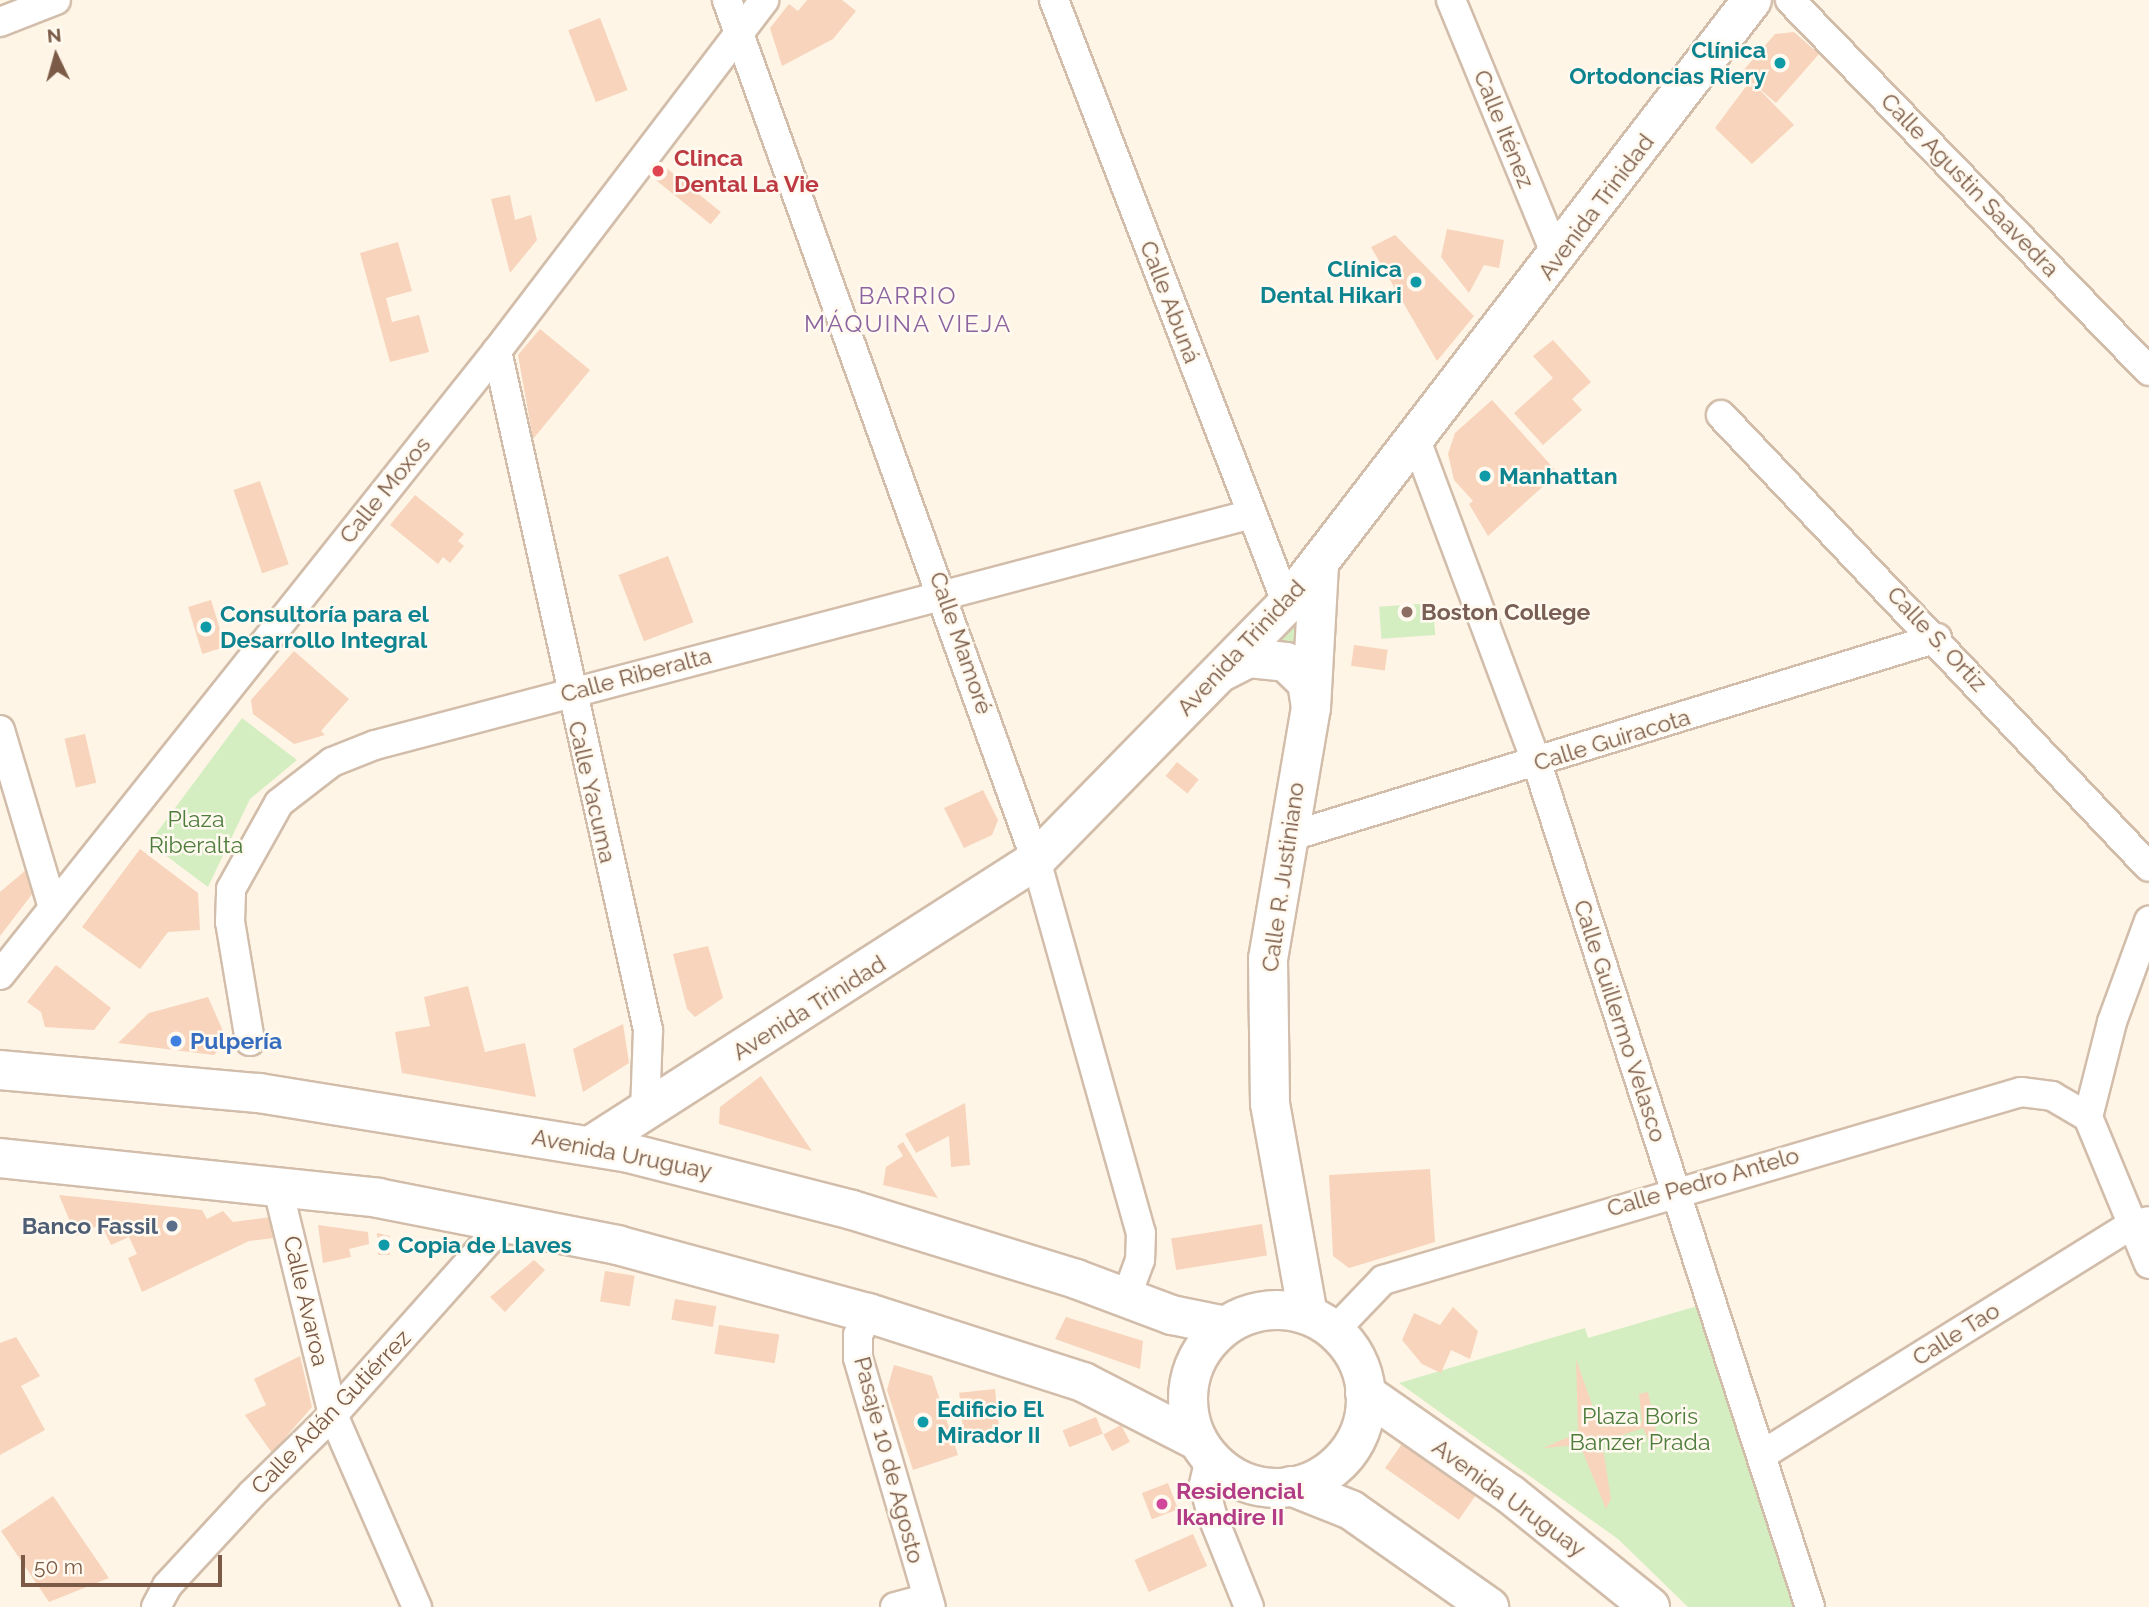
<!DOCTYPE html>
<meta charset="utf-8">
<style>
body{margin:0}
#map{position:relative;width:2149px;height:1607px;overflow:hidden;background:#fef5e6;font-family:Raleway,sans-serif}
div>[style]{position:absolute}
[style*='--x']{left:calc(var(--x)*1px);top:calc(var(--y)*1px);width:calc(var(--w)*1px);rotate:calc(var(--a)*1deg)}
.green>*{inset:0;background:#d4eec2;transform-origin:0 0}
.building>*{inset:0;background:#f7d4bb;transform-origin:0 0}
.roads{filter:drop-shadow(2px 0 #d2bdaa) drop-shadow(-2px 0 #d2bdaa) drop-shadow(0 2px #d2bdaa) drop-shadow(0 -2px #d2bdaa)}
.minor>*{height:28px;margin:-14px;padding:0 14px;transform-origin:14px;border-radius:14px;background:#fff}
.secondary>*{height:38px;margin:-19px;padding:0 19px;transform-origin:19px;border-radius:19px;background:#fff}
.secondary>.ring{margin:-19px;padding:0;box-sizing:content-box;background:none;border:38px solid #fff;border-radius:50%}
.dots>*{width:19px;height:19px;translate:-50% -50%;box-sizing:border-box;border:4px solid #fff9ef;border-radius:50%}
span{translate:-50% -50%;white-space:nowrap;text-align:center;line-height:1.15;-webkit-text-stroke:5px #fff9ef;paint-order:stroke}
.culture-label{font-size:23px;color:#0d838f;font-weight:700}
.right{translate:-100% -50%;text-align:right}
.left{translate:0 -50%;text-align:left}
.street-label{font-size:23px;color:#7b5b47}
.health-label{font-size:23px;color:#be3a42;font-weight:700}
.education-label{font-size:23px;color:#785e54;font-weight:700}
.park-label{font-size:23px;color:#4d7c3c}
.shop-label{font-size:23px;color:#366cbe;font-weight:700}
.service-label{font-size:23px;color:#4e5e75;font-weight:700}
.hotel-label{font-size:23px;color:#b23c85;font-weight:700}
.neighbourhood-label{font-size:24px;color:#8b639f;letter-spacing:2px}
.north{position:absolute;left:21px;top:21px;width:70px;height:70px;-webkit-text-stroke:5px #fff9ef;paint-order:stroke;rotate:355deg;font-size:19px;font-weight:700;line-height:28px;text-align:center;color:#7b5b47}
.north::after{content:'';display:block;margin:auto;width:24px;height:32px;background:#7b5b47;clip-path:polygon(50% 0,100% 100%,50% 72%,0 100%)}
.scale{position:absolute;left:21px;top:1555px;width:201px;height:32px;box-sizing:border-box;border:4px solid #7b5b47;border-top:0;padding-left:9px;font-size:21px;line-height:24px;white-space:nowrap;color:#7b5b47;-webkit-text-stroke:5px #fff9ef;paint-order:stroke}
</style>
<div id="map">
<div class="green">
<div style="left:1433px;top:603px;width:32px;height:54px;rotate:86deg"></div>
<div style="clip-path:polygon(1300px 623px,1294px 657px,1274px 649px,1292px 625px)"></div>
<div style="clip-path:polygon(242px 718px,297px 760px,250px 799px,208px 887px,149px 843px)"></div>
<div style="clip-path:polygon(1704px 1304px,1799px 1607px,1688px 1607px,1618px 1539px,1399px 1383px,1585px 1328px,1588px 1338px)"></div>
</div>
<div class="building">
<div style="clip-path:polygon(807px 0,842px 0,856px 11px,833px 39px,782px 66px,770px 28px,789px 4px,798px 11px)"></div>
<div style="left:600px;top:18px;width:77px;height:34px;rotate:69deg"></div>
<div style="clip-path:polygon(1794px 32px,1819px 54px,1776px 103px,1755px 85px,1794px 125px,1752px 164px,1715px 128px,1750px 81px,1741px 73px,1775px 34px)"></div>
<div style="left:664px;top:166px;width:73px;height:16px;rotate:39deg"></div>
<div style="clip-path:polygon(510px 195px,515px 220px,531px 215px,537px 240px,510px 273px,491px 199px)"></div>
<div style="clip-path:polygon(1447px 229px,1504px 240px,1499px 268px,1484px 265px,1469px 293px,1441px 257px)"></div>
<div style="clip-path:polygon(1395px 235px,1474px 316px,1437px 361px,1371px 247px)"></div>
<div style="clip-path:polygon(398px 242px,412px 291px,386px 298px,392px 322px,419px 315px,429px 352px,390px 362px,360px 253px)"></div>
<div style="clip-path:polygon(540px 329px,590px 370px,533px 439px,518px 355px)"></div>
<div style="clip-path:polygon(1553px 340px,1591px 382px,1572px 399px,1582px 410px,1543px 445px,1514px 413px,1553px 378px,1533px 356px)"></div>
<div style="clip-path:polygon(1492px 400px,1558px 473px,1488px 536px,1469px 504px,1473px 501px,1454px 480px,1448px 454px,1455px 433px)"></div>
<div style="left:260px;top:481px;width:88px;height:28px;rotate:71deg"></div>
<div style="clip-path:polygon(415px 495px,464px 534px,458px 541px,464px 546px,450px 563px,443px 557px,438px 564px,390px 525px)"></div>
<div style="left:668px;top:556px;width:71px;height:53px;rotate:69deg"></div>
<div style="left:211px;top:600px;width:49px;height:24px;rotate:73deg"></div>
<div style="left:1354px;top:645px;width:34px;height:21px;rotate:8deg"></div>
<div style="clip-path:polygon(294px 651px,349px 699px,321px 731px,325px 735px,294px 744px,253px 714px,251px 700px)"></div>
<div style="left:85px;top:734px;width:50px;height:21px;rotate:77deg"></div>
<div style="left:1177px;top:762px;width:28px;height:18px;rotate:39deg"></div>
<div style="clip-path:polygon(983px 790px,998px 820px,992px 835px,964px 848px,944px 808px)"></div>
<div style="clip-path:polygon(140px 849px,198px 893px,200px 930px,168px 932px,140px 969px,82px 927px)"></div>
<div style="clip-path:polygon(26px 870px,33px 893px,0 936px,0 892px)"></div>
<div style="clip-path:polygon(708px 946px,723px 998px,695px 1017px,687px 1009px,673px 954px)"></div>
<div style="clip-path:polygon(56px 965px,111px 1008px,94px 1030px,45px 1027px,41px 1012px,27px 1002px)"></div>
<div style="clip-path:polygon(468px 986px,485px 1052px,525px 1043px,536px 1097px,402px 1073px,395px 1032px,430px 1026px,424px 997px)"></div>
<div style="clip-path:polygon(208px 997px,227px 1040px,214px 1055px,118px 1043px,149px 1013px)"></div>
<div style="clip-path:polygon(623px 1024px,629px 1063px,583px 1092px,573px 1049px)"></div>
<div style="clip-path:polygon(761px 1076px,812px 1151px,719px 1124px,720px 1107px)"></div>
<div style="clip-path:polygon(965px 1103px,970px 1165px,951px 1167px,949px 1136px,916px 1153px,905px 1134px)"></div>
<div style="clip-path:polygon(903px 1142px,938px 1198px,883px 1185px,886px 1167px,903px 1156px,897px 1146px)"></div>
<div style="clip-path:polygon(1430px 1169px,1435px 1242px,1349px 1268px,1333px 1256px,1329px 1175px)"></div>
<div style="clip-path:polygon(59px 1195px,202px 1210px,207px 1219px,223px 1211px,233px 1222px,271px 1217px,274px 1238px,249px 1241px,142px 1292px,128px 1258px,137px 1254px,129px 1237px,111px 1245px,101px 1224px,76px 1236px)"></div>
<div style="left:1262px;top:1224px;width:32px;height:92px;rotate:81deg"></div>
<div style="clip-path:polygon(318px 1225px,368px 1232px,369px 1244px,349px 1249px,351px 1257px,323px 1263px)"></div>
<div style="clip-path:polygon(377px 1233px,390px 1236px,390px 1255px,378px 1255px)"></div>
<div style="clip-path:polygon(534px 1260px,545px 1270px,505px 1312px,490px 1297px)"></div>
<div style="left:605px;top:1271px;width:30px;height:31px;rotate:9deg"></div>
<div style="left:675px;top:1299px;width:42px;height:21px;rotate:10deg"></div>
<div style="clip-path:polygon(1453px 1307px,1478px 1331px,1470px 1359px,1451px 1350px,1441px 1373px,1422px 1364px,1402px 1340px,1414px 1313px,1440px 1325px)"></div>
<div style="clip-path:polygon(1066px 1317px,1143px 1341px,1140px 1369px,1055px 1339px)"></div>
<div style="left:719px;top:1325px;width:61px;height:29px;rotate:9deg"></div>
<div style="clip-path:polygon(16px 1337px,40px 1376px,21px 1386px,45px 1430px,0 1455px,0 1343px)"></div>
<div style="clip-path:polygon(300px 1356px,312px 1407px,272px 1453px,245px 1415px,266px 1405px,254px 1379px)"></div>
<div style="clip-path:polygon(1576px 1359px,1600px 1427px,1642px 1423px,1639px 1394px,1648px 1392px,1659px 1446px,1653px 1449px,1643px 1428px,1602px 1442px,1611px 1499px,1606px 1509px,1580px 1445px,1543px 1448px,1578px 1433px)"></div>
<div style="clip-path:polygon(894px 1365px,932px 1376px,958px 1455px,913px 1470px,887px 1390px)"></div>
<div style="left:995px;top:1389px;width:46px;height:36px;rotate:84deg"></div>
<div style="left:1096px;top:1417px;width:18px;height:36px;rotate:68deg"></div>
<div style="left:1121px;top:1425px;width:19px;height:20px;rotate:62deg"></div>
<div style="left:1404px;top:1441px;width:90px;height:33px;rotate:35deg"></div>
<div style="left:1168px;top:1483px;width:28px;height:28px;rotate:69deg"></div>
<div style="clip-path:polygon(53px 1496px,109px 1578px,49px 1602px,1px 1531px)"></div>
<div style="left:1193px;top:1534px;width:35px;height:64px;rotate:66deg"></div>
</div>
<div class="roads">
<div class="minor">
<div style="--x:727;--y:0;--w:914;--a:70.24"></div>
<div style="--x:1036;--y:860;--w:387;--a:74.3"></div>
<div style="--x:1141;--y:1233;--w:27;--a:92"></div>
<div style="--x:1140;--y:1260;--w:40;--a:110.2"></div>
<div style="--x:1054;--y:0;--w:647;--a:68.91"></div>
<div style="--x:1451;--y:0;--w:280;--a:67.6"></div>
<div style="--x:1790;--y:0;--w:516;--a:45.94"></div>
<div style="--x:0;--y:22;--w:60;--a:-21.4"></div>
<div style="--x:497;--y:351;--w:696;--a:77.46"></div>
<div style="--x:648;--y:1030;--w:82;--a:92.1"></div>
<div style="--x:1721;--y:415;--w:622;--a:46.56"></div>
<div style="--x:1416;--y:440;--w:345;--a:69.5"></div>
<div style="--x:1537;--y:763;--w:887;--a:72.08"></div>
<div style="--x:0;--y:730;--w:186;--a:73.4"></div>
<div style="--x:1285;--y:838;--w:682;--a:-17.05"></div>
<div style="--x:0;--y:975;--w:798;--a:-51.46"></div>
<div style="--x:497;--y:351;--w:441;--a:-52.7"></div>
<div style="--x:250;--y:1041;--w:121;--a:-99.5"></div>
<div style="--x:230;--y:922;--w:33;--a:-88"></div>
<div style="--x:231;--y:889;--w:98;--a:-60.8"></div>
<div style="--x:279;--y:803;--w:67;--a:-37.7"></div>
<div style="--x:332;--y:762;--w:46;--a:-21.6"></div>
<div style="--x:375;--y:745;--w:907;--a:-14.76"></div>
<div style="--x:2088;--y:1117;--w:98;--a:-75.8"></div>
<div style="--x:2112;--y:1022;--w:108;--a:-69.9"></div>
<div style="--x:2088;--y:1117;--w:159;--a:67.5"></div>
<div style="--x:278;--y:1189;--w:233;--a:76.3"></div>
<div style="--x:333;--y:1415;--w:210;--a:66.4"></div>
<div style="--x:868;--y:1313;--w:24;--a:114"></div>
<div style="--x:858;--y:1335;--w:23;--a:90"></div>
<div style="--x:858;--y:1358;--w:259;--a:73.7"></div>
<div style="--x:1335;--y:1330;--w:69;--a:-46.2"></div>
<div style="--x:1383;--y:1280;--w:665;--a:-16.42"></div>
<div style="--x:2021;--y:1092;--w:31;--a:7"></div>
<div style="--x:2052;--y:1096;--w:42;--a:30.3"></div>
<div style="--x:1765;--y:1453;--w:432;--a:-31.9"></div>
<div style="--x:2132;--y:1225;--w:17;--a:-13"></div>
<div style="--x:1210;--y:1458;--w:28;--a:103"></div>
<div style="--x:1204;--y:1485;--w:31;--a:75"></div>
<div style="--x:1212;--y:1515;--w:99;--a:68.1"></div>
<div style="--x:156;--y:1607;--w:24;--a:-62"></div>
<div style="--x:167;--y:1586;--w:125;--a:-47.3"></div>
<div style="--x:252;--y:1494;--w:113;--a:-44.3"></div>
<div style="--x:333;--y:1415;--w:236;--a:-48.3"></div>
<div style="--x:490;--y:1239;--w:28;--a:-35"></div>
<div style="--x:895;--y:1607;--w:34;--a:-15"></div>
</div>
<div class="secondary">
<div style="--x:1223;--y:671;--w:29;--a:-27"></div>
<div style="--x:1249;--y:658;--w:37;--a:6"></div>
<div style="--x:1286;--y:662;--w:29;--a:44"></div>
<div style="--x:1307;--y:682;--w:24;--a:81"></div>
<div style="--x:0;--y:1070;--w:260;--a:5.1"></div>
<div style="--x:259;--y:1093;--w:375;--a:9.2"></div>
<div style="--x:629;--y:1153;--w:230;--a:14.3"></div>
<div style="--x:852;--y:1210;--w:234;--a:17.1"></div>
<div style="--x:1076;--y:1279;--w:103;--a:20.6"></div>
<div style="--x:1172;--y:1315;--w:54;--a:11.7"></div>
<div style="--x:590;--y:1146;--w:530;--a:-32.67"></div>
<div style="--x:1036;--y:860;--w:359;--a:-45.6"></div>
<div style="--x:1287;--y:604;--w:762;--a:-52.41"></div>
<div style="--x:0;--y:1158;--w:380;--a:6"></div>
<div style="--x:378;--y:1198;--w:244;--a:11.1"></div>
<div style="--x:617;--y:1245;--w:260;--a:15.2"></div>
<div style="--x:868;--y:1313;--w:226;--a:17.8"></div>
<div style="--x:1083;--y:1382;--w:129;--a:27.2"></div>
<div class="ring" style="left:1188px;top:1310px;width:140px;height:140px"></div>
<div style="--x:1308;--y:1315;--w:215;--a:-100.2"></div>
<div style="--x:1270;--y:1103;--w:144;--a:-90.8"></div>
<div style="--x:1268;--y:959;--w:255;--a:-80.3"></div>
<div style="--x:1311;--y:708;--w:144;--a:-86.8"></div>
<div style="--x:1365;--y:1393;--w:177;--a:34.9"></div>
<div style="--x:1510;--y:1494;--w:180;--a:38.9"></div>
<div style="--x:1291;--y:1486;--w:65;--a:21.8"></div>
<div style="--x:1351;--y:1510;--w:169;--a:35.1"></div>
</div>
</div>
<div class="dots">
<div style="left:1780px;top:63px;background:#0f9aa8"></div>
<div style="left:658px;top:171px;background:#e0444e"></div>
<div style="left:1416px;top:282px;background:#0f9aa8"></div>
<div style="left:1485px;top:476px;background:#0f9aa8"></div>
<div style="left:1407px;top:612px;background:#8d6e63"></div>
<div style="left:206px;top:627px;background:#0f9aa8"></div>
<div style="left:176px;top:1041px;background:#3f7fe0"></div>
<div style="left:172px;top:1226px;background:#5c6f8a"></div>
<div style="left:384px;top:1245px;background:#0f9aa8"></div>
<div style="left:923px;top:1422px;background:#0f9aa8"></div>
<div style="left:1162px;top:1504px;background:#d1479c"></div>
</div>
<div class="culture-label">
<span class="right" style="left:1766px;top:63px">Clínica<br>Ortodoncias Riery</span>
<span class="right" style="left:1402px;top:282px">Clínica<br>Dental Hikari</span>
<span class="left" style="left:1499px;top:476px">Manhattan</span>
<span class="left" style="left:220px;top:627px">Consultoría para el<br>Desarrollo Integral</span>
<span class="left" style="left:398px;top:1245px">Copia de Llaves</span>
<span class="left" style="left:937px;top:1422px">Edificio El<br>Mirador II</span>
</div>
<div class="street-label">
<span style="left:1504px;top:129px;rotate:68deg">Calle Iténez</span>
<span style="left:1970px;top:185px;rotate:46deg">Calle Agustin Saavedra</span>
<span style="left:1596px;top:207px;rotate:-53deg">Avenida Trinidad</span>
<span style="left:1170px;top:302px;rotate:69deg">Calle Abuná</span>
<span style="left:385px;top:490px;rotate:-51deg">Calle Moxos</span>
<span style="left:1937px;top:639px;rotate:47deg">Calle S. Ortiz</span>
<span style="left:961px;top:643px;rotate:71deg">Calle Mamoré</span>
<span style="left:1241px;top:648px;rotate:-47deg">Avenida Trinidad</span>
<span style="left:636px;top:675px;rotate:-15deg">Calle Riberalta</span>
<span style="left:1612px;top:740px;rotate:-17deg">Calle Guiracota</span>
<span style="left:592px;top:792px;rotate:77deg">Calle Yacuma</span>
<span style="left:1283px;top:877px;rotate:-82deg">Calle R. Justiniano</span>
<span style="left:809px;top:1008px;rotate:-32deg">Avenida Trinidad</span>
<span style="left:1620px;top:1021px;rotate:72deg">Calle Guillermo Velasco</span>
<span style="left:622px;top:1154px;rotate:11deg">Avenida Uruguay</span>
<span style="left:1703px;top:1182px;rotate:-16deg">Calle Pedro Antelo</span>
<span style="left:306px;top:1301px;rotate:77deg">Calle Avaroa</span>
<span style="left:1956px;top:1334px;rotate:-32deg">Calle Tao</span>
<span style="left:331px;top:1412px;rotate:-46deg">Calle Adán Gutiérrez</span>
<span style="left:889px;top:1460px;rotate:75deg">Pasaje 10 de Agosto</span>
<span style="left:1509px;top:1498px;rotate:36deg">Avenida Uruguay</span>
</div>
<div class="health-label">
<span class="left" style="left:674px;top:171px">Clinca<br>Dental La Vie</span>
</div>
<div class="education-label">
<span class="left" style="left:1421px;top:612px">Boston College</span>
</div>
<div class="park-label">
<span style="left:196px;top:832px">Plaza<br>Riberalta</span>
<span style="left:1640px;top:1429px">Plaza Boris<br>Banzer Prada</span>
</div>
<div class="shop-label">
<span class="left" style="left:190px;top:1041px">Pulpería</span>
</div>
<div class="service-label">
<span class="right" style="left:158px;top:1226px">Banco Fassil</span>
</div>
<div class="hotel-label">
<span class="left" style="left:1176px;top:1504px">Residencial<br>Ikandire II</span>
</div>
<div class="neighbourhood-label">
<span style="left:908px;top:310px">BARRIO<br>MÁQUINA VIEJA</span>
</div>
<div class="north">N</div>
<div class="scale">50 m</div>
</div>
